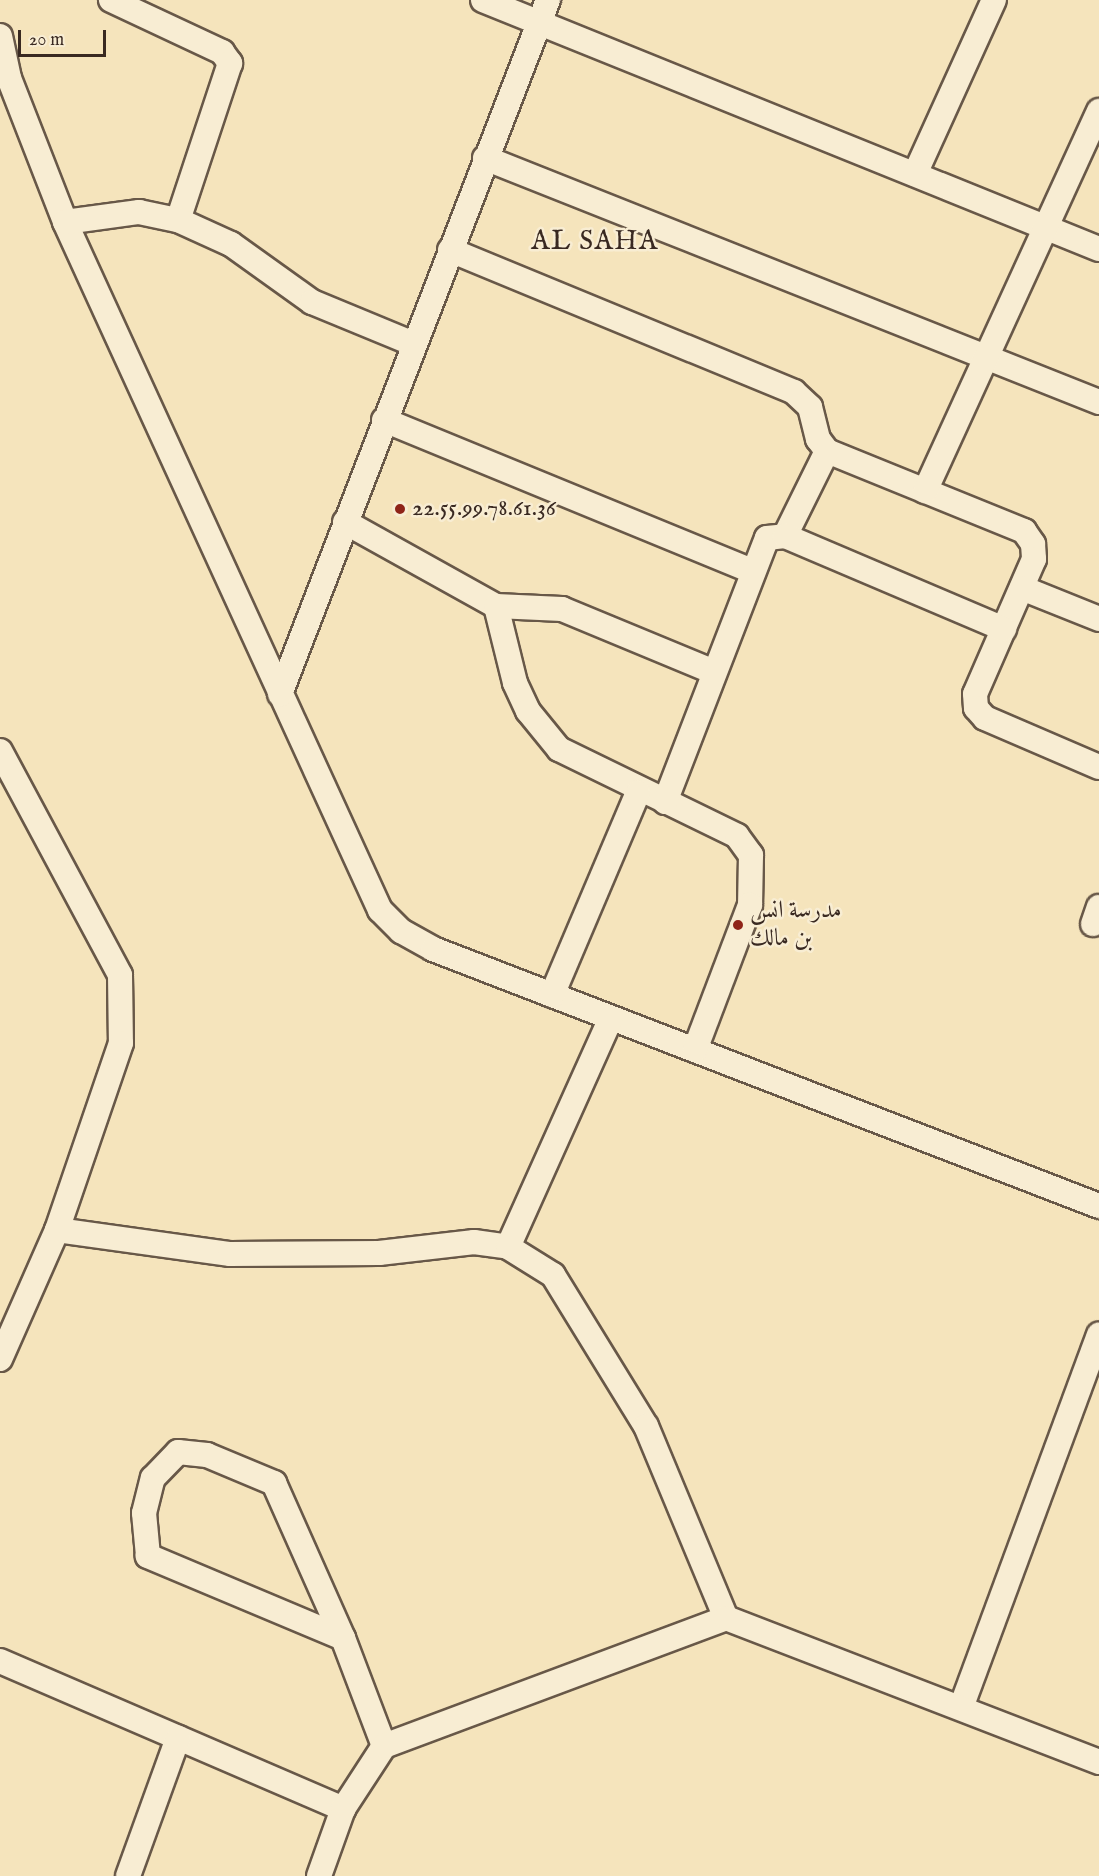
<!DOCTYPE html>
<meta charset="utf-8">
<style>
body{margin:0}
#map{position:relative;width:1099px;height:1876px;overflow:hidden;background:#f5e4bc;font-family:"IM FELL English",Amiri,serif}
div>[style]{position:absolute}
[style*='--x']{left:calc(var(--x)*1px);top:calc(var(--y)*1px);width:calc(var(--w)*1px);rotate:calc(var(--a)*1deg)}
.roads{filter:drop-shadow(2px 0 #685848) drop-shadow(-2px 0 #685848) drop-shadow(0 2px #685848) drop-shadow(0 -2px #685848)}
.minor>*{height:24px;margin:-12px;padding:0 12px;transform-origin:12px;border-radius:12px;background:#f8edd3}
.dots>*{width:16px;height:16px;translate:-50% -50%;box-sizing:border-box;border:3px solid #f8edd3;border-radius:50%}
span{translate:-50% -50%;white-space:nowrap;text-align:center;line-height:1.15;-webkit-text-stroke:5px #f8edd3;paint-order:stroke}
.poi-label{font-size:24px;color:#392921}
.left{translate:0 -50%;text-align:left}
.quarter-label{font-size:27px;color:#392921;letter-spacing:1.5px}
.scale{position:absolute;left:18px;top:30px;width:88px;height:27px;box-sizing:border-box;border:3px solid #392921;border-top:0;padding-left:8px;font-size:18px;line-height:21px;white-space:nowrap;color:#392921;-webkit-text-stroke:4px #f8edd3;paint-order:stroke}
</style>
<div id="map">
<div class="roads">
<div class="minor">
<div style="--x:111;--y:0;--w:123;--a:25.1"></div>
<div style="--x:222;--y:52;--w:14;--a:54"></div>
<div style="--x:230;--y:63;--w:165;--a:108.3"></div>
<div style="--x:483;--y:0;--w:664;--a:22.01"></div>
<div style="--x:0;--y:36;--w:43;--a:77.9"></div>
<div style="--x:9;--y:78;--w:155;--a:68.7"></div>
<div style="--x:65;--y:222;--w:757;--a:65.4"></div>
<div style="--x:380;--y:910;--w:30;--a:45"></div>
<div style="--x:401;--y:931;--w:37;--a:29"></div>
<div style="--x:433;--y:949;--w:714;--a:21.1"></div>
<div style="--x:485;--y:158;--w:661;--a:21.67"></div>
<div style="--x:915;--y:174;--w:191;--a:-65.6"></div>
<div style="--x:65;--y:222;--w:75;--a:-7.7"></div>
<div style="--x:139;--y:212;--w:40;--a:12"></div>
<div style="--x:178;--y:220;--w:58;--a:24.4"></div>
<div style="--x:231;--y:244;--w:100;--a:35.6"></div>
<div style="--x:312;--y:302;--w:110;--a:22.4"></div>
<div style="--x:450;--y:250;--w:372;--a:22.4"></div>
<div style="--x:794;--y:392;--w:22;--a:43"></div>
<div style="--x:810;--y:407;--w:33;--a:76"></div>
<div style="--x:818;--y:439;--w:15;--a:53"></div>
<div style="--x:827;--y:451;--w:213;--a:22.1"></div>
<div style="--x:1024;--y:531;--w:16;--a:55"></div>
<div style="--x:1033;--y:544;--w:15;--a:86"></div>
<div style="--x:1034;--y:559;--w:147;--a:113.6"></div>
<div style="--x:975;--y:694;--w:14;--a:86"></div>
<div style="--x:976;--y:708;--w:13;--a:48"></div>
<div style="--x:985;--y:718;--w:124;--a:23.3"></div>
<div style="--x:384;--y:420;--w:398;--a:22.3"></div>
<div style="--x:925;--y:491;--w:418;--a:-65.4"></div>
<div style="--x:345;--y:522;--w:173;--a:29.1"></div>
<div style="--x:496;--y:606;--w:79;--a:76.1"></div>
<div style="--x:515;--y:683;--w:31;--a:65"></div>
<div style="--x:528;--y:711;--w:49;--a:50.8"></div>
<div style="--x:559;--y:749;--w:198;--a:26"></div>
<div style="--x:737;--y:836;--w:24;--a:54"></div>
<div style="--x:751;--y:855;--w:50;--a:91.1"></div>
<div style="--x:750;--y:905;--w:155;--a:110.8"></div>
<div style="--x:785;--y:536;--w:95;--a:-63.7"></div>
<div style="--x:1022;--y:588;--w:83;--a:21.9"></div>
<div style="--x:496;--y:606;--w:66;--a:2.6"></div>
<div style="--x:562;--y:609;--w:165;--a:22.5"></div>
<div style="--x:280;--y:694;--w:744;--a:-68.89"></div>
<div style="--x:0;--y:751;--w:254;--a:61.8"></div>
<div style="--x:120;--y:975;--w:68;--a:89.2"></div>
<div style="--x:121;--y:1043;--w:198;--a:108.9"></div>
<div style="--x:57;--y:1230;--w:141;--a:113.8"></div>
<div style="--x:665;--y:802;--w:283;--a:-68.9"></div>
<div style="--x:767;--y:538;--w:18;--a:-6"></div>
<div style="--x:785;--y:536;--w:238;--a:23"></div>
<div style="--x:1093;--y:924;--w:18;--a:-71"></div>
<div style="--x:552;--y:995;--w:220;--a:-67"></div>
<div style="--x:57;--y:1230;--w:175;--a:7.9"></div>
<div style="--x:230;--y:1254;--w:149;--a:-0.4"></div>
<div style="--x:379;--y:1253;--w:96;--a:-6.6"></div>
<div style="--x:474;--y:1242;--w:34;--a:8"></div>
<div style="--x:508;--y:1247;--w:53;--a:31.9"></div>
<div style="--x:553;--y:1275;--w:177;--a:58.4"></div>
<div style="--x:646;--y:1426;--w:208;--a:67.4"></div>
<div style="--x:508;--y:1247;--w:251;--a:-65.8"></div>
<div style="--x:343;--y:1638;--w:212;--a:-157.2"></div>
<div style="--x:148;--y:1556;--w:43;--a:-95.3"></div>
<div style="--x:144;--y:1513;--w:36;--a:-76"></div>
<div style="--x:153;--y:1478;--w:36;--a:-46"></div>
<div style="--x:178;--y:1452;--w:29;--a:6"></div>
<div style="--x:207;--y:1455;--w:73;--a:22.7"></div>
<div style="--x:274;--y:1483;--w:170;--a:66"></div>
<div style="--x:343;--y:1638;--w:116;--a:69.2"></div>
<div style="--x:0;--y:1661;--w:374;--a:23.3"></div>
<div style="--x:962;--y:1705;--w:395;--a:-69.7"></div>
<div style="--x:128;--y:1876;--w:147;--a:-70.1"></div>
<div style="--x:319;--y:1876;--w:71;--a:-70.3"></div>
<div style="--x:343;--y:1809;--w:75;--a:-56.9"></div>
<div style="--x:384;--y:1746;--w:365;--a:-20.5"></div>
<div style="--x:726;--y:1618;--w:400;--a:21.1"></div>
</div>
</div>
<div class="dots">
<div style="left:400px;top:509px;background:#8f2418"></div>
<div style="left:738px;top:925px;background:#8f2418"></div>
</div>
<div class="poi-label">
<span class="left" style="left:412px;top:509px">22.55.99.78.61.36</span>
<span class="left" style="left:750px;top:925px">مدرسة انس<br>بن مالك</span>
</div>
<div class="quarter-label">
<span style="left:595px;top:243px">AL SAHA</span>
</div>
<div class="scale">20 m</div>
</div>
